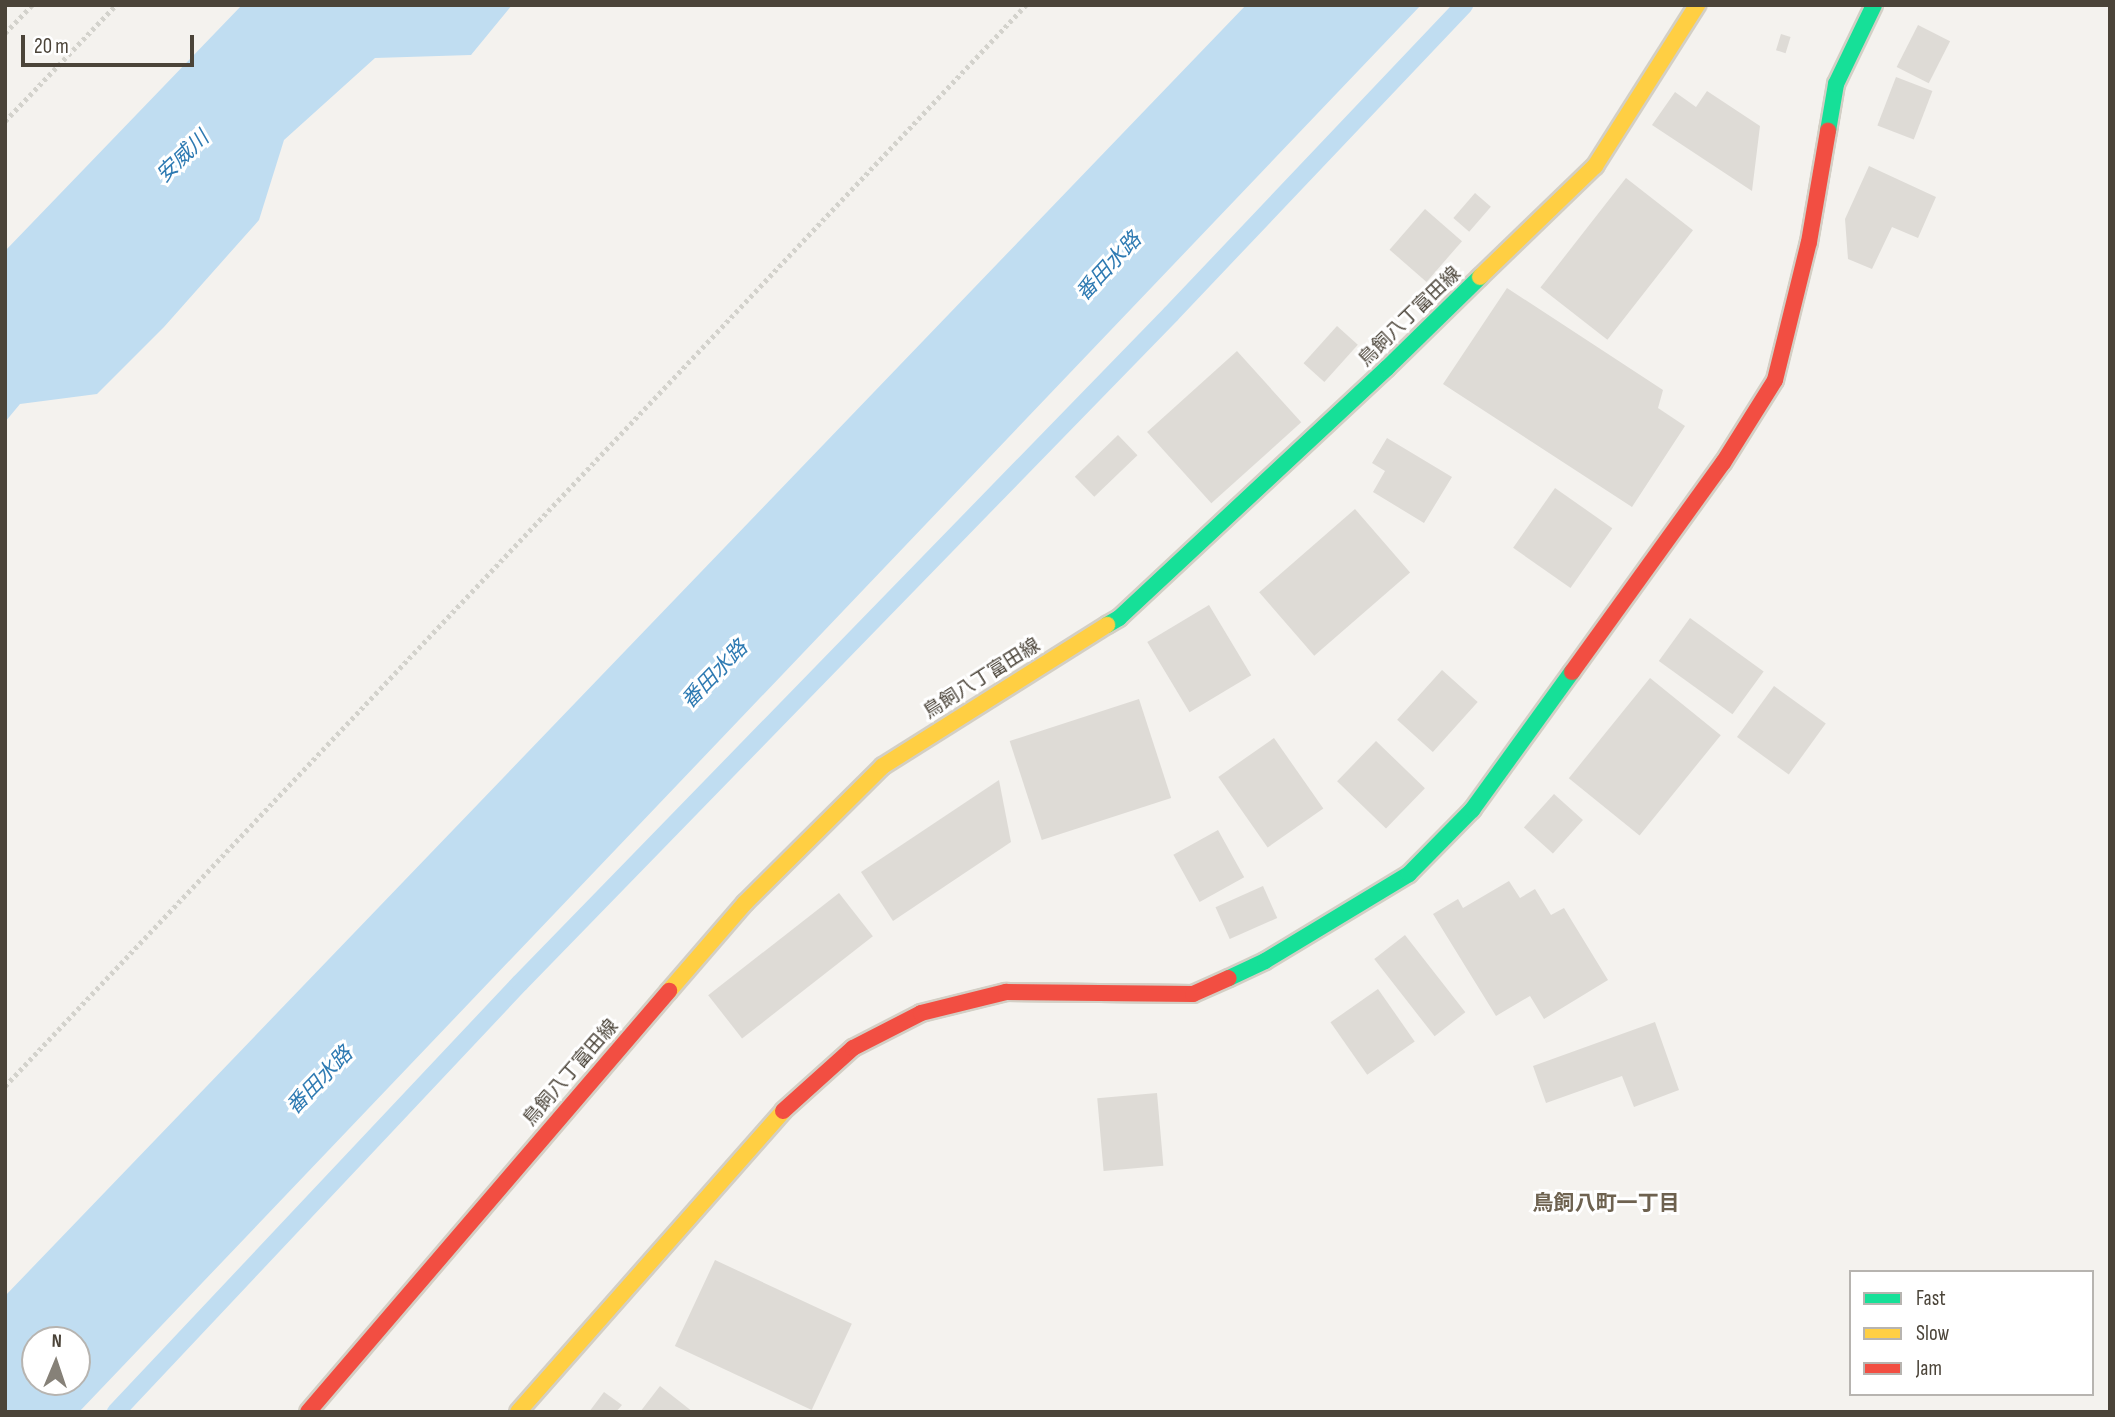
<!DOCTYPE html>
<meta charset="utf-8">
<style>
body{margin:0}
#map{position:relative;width:2115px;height:1417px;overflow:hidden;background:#f4f2ee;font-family:"Sofia Sans Condensed","Noto Sans JP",sans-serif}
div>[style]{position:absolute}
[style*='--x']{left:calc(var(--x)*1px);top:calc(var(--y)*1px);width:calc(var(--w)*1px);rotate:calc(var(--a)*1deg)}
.water>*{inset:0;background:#c0ddf1}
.stream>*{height:18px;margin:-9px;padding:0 9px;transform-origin:9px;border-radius:9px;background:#c0ddf1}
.building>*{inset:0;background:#dedbd6;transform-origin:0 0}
.path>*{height:4.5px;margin-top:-2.25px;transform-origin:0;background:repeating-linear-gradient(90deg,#d3d2cc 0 3.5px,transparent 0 7px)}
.roads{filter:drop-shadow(2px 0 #d3cfc5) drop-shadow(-2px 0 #d3cfc5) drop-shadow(0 2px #d3cfc5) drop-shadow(0 -2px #d3cfc5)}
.fast>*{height:16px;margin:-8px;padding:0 8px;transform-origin:8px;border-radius:8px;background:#16e098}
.slow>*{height:16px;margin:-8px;padding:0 8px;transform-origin:8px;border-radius:8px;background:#ffcf43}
.jam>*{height:16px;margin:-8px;padding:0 8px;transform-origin:8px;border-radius:8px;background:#f24e42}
span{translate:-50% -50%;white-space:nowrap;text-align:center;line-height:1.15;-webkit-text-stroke:6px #fff;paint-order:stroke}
.street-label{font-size:19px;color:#4b4439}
.water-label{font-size:21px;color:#2e7ab2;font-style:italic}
.neighbourhood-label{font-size:21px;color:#6e6250;font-weight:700}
.frame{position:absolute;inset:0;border:7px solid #4b4439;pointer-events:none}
.legend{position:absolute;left:1849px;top:1270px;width:245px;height:126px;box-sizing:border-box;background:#fff;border:2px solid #b7b4b0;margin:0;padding:9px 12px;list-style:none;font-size:21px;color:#4b4439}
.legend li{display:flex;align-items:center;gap:14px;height:35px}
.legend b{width:35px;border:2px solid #b7b4b0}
.north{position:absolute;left:21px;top:1326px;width:70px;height:70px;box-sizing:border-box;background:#fff;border:2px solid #b7b4b0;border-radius:50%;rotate:2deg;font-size:19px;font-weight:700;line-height:28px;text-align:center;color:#4b4439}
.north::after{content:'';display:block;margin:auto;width:24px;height:32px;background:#868178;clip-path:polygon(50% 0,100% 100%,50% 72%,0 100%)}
.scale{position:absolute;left:21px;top:35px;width:173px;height:32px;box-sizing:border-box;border:4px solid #4b4439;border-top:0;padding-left:9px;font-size:21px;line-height:24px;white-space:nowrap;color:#4b4439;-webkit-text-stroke:5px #fff;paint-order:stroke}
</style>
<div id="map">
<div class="water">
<div style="clip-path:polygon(242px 5px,512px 5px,471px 55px,375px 58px,284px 140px,259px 220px,164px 327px,97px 394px,20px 404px,5px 422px,5px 251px)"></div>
<div style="clip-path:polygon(evenodd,1246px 5px,1421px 5px,79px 1412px,5px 1412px,5px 1296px,1246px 5px,35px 1340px,77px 1340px,77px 1382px,35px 1382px,35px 1340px)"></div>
</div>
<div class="stream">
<div style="--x:116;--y:1412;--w:589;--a:-46.72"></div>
<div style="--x:520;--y:983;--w:933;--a:-45.78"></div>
<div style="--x:1171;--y:314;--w:426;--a:-46.5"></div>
</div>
<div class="building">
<div style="left:1918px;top:25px;width:36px;height:47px;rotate:27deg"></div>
<div style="left:1781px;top:34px;width:10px;height:17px;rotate:17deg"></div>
<div style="left:1896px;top:77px;width:39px;height:52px;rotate:21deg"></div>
<div style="clip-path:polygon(1707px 91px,1760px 126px,1752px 191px,1652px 125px,1675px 92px,1696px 107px)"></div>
<div style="clip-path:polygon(1869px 166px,1936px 197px,1918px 238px,1892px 227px,1872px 269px,1848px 259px,1845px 219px)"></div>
<div style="left:1626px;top:178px;width:85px;height:139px;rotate:38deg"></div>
<div style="left:1475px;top:193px;width:21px;height:33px;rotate:41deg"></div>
<div style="left:1425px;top:209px;width:49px;height:54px;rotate:41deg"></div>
<div style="clip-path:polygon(1507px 288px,1663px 390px,1658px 408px,1685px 426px,1632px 507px,1443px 384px)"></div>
<div style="left:1337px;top:326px;width:28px;height:50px;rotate:42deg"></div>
<div style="left:1237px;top:351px;width:96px;height:121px;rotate:48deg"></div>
<div style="left:1118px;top:435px;width:28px;height:60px;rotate:46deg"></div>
<div style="clip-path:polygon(1387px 438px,1452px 477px,1424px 523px,1373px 492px,1385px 471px,1372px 463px)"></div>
<div style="left:1555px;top:488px;width:70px;height:73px;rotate:35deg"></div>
<div style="left:1355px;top:509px;width:84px;height:127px;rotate:49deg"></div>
<div style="left:1209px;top:605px;width:82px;height:72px;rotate:59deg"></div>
<div style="left:1690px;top:618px;width:91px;height:53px;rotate:36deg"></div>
<div style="left:1442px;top:670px;width:48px;height:67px;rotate:42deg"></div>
<div style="left:1650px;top:678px;width:91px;height:129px;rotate:39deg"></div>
<div style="left:1774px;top:686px;width:64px;height:63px;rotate:36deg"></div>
<div style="left:1139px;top:699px;width:104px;height:136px;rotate:72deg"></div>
<div style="left:1274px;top:738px;width:86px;height:68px;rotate:55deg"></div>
<div style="left:1376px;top:741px;width:68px;height:56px;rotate:44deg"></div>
<div style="clip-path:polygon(999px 780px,1011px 842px,893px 921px,861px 872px)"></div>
<div style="left:1554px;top:794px;width:39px;height:45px;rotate:42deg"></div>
<div style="left:1218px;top:830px;width:54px;height:51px;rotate:61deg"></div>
<div style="clip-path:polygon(1509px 881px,1520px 898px,1535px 889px,1551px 915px,1564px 908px,1608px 980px,1544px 1019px,1530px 996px,1496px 1016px,1433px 914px,1458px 899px,1463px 908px)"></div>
<div style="left:1263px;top:886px;width:35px;height:52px;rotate:66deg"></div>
<div style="left:839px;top:893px;width:55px;height:166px;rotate:52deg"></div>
<div style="left:1405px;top:935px;width:98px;height:39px;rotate:52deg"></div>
<div style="left:1378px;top:989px;width:64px;height:58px;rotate:55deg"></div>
<div style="clip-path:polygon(1655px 1022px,1679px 1090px,1634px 1107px,1622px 1076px,1546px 1103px,1533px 1066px)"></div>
<div style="left:1157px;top:1093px;width:73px;height:60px;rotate:85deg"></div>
<div style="left:715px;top:1260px;width:151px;height:95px;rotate:25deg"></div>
<div style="clip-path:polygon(660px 1386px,693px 1412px,640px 1412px)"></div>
<div style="clip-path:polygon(604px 1392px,622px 1405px,616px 1412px,589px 1412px)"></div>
</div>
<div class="path">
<div style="--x:5;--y:33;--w:39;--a:-46"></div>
<div style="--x:5;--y:121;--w:161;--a:-46.3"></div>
<div style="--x:5;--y:1086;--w:1487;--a:-46.64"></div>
</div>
<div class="roads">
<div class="fast">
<div style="--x:1828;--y:131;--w:48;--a:-80.3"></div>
<div style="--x:1836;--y:84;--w:88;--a:-64.3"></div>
<div style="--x:1107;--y:625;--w:14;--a:-30"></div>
<div style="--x:1119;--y:618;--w:367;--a:-43"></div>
<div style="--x:1387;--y:368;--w:130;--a:-44.4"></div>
<div style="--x:1229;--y:978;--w:40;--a:-25"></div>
<div style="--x:1265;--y:961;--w:168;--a:-31.1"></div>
<div style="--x:1409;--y:874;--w:90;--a:-45.5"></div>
<div style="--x:1472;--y:810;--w:170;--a:-54.1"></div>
</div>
<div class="slow">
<div style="--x:1480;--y:277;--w:160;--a:-44"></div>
<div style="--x:1595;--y:166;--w:191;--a:-57.6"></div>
<div style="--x:669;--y:991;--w:116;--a:-49.2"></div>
<div style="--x:745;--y:903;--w:194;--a:-44.8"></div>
<div style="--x:883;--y:766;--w:265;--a:-32.2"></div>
<div style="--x:518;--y:1412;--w:401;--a:-48.6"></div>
</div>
<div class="jam">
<div style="--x:1572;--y:672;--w:258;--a:-54.2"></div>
<div style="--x:1723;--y:463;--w:98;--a:-57.9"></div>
<div style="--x:1775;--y:380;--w:142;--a:-76.2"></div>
<div style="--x:1809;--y:242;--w:113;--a:-80.3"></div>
<div style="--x:783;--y:1111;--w:94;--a:-42"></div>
<div style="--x:853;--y:1048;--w:76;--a:-27.2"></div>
<div style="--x:921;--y:1013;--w:88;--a:-13.9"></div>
<div style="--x:1006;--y:992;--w:187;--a:0.6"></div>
<div style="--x:1193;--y:994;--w:39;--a:-24"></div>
<div style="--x:308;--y:1412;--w:555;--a:-49.39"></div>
</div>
</div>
<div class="street-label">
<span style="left:1410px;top:317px;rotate:-44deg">鳥飼八丁富田線</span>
<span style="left:982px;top:679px;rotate:-32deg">鳥飼八丁富田線</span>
<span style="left:571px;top:1073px;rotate:-49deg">鳥飼八丁富田線</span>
</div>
<div class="water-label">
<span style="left:183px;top:157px;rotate:-44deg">安威川</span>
<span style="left:1109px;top:267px;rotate:-47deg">番田水路</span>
<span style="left:715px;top:675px;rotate:-46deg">番田水路</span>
<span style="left:320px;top:1081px;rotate:-46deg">番田水路</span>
</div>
<div class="neighbourhood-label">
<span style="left:1606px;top:1204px">鳥飼八町一丁目</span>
</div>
<div class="frame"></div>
<ul class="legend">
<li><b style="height:9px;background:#16e098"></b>Fast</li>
<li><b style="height:9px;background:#ffcf43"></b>Slow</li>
<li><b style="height:9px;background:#f24e42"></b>Jam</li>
</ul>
<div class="north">N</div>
<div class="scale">20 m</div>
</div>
